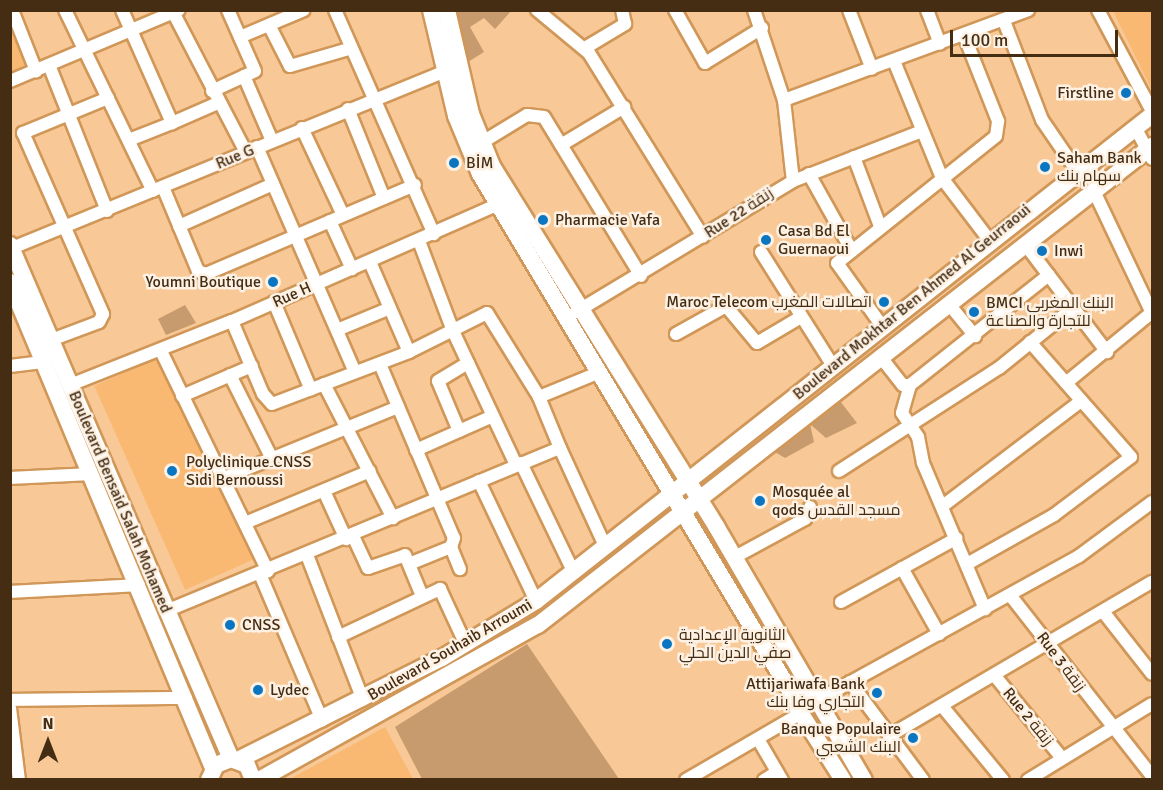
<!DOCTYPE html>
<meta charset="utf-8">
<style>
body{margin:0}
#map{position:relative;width:1163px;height:790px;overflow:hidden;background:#f8c896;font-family:Signika,Cairo,sans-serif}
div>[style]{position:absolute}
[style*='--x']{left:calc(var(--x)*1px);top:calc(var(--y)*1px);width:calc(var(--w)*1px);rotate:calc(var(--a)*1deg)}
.built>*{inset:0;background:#f9b972;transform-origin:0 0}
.green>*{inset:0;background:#c79b6d}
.roads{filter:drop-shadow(2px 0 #d09758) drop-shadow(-2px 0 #d09758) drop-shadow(0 2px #d09758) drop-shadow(0 -2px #d09758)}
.street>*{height:12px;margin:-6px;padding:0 6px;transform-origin:6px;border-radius:6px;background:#fff}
.secondary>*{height:16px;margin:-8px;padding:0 8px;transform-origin:8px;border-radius:8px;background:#fff}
.dots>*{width:16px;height:16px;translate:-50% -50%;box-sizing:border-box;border:3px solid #fdf1e4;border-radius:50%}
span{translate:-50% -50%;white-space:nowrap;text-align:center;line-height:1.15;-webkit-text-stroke:5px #fdf1e4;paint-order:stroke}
.poi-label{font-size:16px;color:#452d13}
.right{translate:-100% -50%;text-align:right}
.left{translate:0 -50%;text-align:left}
.street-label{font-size:16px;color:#452d13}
.frame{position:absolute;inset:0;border:12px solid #452d13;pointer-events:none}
.north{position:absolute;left:18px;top:712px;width:60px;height:60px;-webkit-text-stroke:4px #fdf1e4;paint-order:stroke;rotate:0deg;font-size:16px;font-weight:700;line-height:24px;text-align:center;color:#452d13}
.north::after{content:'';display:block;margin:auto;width:21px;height:27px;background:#452d13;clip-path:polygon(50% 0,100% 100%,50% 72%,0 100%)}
.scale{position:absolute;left:950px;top:30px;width:168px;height:27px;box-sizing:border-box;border:3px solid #452d13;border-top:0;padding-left:8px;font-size:18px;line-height:21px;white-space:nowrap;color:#452d13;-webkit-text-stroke:4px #fdf1e4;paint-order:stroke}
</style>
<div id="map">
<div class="built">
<div style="clip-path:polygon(1113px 11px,1152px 11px,1152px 90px)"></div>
<div style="clip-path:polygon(10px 22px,27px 66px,11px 73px,10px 73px)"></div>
<div style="left:162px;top:356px;width:223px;height:74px;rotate:66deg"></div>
<div style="clip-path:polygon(385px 727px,413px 779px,290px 779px)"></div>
</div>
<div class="green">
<div style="clip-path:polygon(457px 11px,510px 10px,511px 11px,495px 29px,484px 18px,470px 27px,484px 52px,468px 62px)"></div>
<div style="clip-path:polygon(185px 305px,196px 323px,166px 335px,158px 319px)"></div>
<div style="clip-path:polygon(840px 401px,857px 423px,826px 438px,810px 424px,814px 442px,785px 458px,770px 449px)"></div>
<div style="clip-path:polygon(527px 644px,619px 779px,422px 779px,395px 727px)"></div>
</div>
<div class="roads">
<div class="street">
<div style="--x:12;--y:10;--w:66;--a:68.5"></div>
<div style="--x:65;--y:10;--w:201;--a:64.1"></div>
<div style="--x:122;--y:10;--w:124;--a:66.1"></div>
<div style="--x:172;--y:123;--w:46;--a:158.4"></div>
<div style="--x:172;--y:10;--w:160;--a:62.5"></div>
<div style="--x:335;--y:10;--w:245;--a:66.2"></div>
<div style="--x:537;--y:10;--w:67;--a:39.6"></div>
<div style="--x:589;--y:53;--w:216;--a:58.2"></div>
<div style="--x:675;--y:10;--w:61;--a:60.5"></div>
<div style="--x:705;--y:63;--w:67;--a:-31.6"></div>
<div style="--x:754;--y:10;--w:95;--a:71.6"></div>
<div style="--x:784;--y:100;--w:81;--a:83.7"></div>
<div style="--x:849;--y:10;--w:63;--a:68.7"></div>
<div style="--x:927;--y:10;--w:36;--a:69"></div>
<div style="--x:1098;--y:10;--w:115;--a:61.9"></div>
<div style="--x:1004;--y:21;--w:106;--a:69"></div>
<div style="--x:1042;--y:120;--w:62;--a:55.5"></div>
<div style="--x:269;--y:25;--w:46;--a:62.9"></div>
<div style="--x:290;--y:66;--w:61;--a:-16.1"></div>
<div style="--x:240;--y:37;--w:69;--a:-22.9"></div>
<div style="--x:585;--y:48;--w:47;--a:-31"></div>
<div style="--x:625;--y:24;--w:14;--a:-102"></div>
<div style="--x:894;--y:61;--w:126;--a:67.7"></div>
<div style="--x:942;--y:178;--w:79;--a:52.7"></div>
<div style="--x:49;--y:65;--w:157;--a:68.3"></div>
<div style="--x:244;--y:76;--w:71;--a:66.7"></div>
<div style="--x:10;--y:81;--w:183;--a:-22.8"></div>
<div style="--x:212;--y:91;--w:47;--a:-24.9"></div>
<div style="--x:255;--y:71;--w:67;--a:-113.9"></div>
<div style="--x:784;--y:100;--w:260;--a:-20.2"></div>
<div style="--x:348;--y:109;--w:96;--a:68"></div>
<div style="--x:172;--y:123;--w:50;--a:-23.5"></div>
<div style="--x:1135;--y:127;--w:36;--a:62"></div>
<div style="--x:302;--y:128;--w:96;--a:64.8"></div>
<div style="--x:481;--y:143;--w:54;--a:-31.3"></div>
<div style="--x:527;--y:115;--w:17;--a:7"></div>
<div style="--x:544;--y:117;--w:186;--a:58.6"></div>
<div style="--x:561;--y:145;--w:74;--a:-31.1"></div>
<div style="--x:257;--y:147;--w:245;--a:66.5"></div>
<div style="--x:854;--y:157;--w:74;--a:69.4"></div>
<div style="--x:809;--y:174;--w:86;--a:60.8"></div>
<div style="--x:163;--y:187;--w:91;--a:67.4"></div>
<div style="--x:198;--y:271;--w:9;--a:21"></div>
<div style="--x:206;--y:274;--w:227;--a:-23.1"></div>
<div style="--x:1094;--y:191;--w:135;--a:64.6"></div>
<div style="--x:330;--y:221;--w:53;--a:65.4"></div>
<div style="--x:179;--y:226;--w:103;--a:-24.1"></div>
<div style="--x:419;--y:241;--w:96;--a:69.3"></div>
<div style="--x:453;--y:331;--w:148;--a:64.8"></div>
<div style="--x:1025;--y:244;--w:136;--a:52.8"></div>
<div style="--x:12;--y:248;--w:475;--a:-22.2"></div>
<div style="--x:761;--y:252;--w:135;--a:57.7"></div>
<div style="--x:370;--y:262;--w:98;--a:66.6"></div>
<div style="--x:274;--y:302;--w:95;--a:67.2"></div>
<div style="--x:948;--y:303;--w:43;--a:50.7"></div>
<div style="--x:576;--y:312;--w:253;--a:-31.1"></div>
<div style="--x:793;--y:181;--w:138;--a:-21.2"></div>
<div style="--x:232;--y:321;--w:79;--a:67"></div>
<div style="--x:263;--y:394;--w:13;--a:48"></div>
<div style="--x:272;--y:404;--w:147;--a:-20.8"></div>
<div style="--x:409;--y:352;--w:87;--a:-26.6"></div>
<div style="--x:487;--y:313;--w:99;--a:58.2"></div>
<div style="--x:882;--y:326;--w:77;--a:-125.5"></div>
<div style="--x:837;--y:263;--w:203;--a:-38.6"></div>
<div style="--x:996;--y:136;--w:15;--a:-82"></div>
<div style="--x:998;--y:121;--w:92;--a:-111.6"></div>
<div style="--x:337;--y:330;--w:57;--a:-22.5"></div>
<div style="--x:676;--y:334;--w:57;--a:-29.2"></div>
<div style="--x:726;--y:306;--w:48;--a:50"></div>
<div style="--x:757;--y:343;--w:51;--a:-30.6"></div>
<div style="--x:51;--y:340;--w:51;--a:-20.6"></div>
<div style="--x:99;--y:322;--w:9;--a:-63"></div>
<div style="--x:103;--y:314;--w:198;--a:-113.8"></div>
<div style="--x:23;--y:133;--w:92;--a:-22.4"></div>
<div style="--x:161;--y:351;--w:245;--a:64.1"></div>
<div style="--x:880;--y:356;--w:37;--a:52"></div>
<div style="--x:903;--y:385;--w:7;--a:0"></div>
<div style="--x:910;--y:385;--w:177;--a:-38.4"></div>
<div style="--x:380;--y:364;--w:189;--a:67"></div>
<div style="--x:454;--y:538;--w:9;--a:108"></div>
<div style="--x:451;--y:547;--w:45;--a:158"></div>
<div style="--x:10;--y:366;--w:35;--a:-7"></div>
<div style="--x:230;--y:375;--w:94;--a:63.4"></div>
<div style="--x:1066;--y:383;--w:112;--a:-39.5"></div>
<div style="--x:324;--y:384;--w:151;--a:62.8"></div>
<div style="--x:70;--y:385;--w:174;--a:-21.6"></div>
<div style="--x:232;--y:321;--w:299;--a:-23.7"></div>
<div style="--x:910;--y:385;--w:29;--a:106"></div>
<div style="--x:902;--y:413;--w:29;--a:56"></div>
<div style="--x:918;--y:437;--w:26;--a:79"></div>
<div style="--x:923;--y:463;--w:159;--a:67"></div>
<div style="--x:182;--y:396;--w:76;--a:-23.2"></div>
<div style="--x:459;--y:431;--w:54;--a:-112.8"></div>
<div style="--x:438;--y:381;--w:35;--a:-31"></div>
<div style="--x:560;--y:448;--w:110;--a:65.3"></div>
<div style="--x:416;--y:450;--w:84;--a:-23.8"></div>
<div style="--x:521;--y:463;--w:122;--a:64.3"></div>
<div style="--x:839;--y:471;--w:190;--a:-32.8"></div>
<div style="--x:999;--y:368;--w:95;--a:-39"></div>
<div style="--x:10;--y:478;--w:81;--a:-2.8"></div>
<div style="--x:224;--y:478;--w:188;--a:-22.2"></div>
<div style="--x:479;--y:481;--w:133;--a:64.6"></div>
<div style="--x:324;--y:491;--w:53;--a:65.4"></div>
<div style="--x:944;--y:505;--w:172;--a:-37.2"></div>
<div style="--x:245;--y:523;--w:135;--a:-22.6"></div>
<div style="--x:353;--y:536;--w:35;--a:65"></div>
<div style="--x:368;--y:568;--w:39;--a:-19"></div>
<div style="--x:405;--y:555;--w:44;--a:67.5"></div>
<div style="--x:451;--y:547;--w:24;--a:68"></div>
<div style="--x:307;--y:555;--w:155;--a:68.9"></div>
<div style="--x:735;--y:557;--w:80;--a:-28.5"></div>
<div style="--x:805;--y:519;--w:13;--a:-67"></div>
<div style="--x:967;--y:564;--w:100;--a:-29.4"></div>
<div style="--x:1054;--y:515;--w:96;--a:-37"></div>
<div style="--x:1131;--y:457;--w:153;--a:-131.3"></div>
<div style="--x:902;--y:568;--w:76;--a:60.7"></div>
<div style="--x:260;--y:574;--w:159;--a:67"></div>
<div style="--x:10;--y:592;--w:129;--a:-3.1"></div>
<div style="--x:1010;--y:595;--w:230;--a:51.9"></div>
<div style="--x:841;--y:602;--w:132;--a:-28.9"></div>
<div style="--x:166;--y:611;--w:426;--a:-22.5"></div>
<div style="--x:560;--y:448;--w:55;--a:-112.4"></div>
<div style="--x:539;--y:397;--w:66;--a:-22.3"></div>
<div style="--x:1105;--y:614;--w:76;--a:51.9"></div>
<div style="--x:338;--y:637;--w:113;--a:-25.2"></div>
<div style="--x:440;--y:589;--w:62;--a:65.1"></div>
<div style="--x:995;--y:676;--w:104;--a:50.8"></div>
<div style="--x:850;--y:682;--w:122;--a:53.3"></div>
<div style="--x:820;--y:699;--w:296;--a:-28.9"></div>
<div style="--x:1079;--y:556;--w:91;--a:-36.5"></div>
<div style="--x:10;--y:700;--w:176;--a:-0.7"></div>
<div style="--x:942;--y:706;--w:96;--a:50.5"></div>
<div style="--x:10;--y:708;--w:73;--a:82.9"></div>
<div style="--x:889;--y:736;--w:305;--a:-30.4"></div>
<div style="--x:758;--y:739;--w:48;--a:59.7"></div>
<div style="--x:686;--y:780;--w:133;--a:-30.2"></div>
<div style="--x:764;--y:780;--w:15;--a:-32"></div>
<div style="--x:1028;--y:780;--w:145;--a:-31.5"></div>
</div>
<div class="secondary">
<div style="--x:431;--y:10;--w:109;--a:76.7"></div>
<div style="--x:456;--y:116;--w:63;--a:67.5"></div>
<div style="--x:480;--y:174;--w:618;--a:59.04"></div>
<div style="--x:447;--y:10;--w:107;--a:77"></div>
<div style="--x:471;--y:114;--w:56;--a:68"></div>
<div style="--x:492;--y:166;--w:424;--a:58.1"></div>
<div style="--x:716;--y:526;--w:294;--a:59.8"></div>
<div style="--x:10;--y:245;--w:559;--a:66.73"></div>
<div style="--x:10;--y:282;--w:527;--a:67.33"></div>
<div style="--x:802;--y:696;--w:14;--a:107"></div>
<div style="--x:798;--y:709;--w:84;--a:57.6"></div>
<div style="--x:238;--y:760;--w:228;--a:-26.6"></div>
<div style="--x:442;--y:658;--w:110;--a:-31.2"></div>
<div style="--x:536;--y:601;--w:785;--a:-38.27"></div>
<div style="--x:209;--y:780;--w:17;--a:-65"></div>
<div style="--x:216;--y:765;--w:16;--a:-22"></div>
<div style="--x:231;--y:759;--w:17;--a:21"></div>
<div style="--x:247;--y:765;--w:16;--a:68"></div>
<div style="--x:259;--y:780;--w:319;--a:-29.1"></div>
<div style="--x:538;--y:625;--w:779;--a:-37.96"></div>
</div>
</div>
<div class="dots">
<div style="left:1126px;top:93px;background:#0a76c1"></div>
<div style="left:454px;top:163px;background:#0a76c1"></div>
<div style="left:1045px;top:167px;background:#0a76c1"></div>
<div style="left:543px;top:220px;background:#0a76c1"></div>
<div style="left:766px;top:240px;background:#0a76c1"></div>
<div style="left:1042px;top:251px;background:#0a76c1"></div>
<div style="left:273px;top:282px;background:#0a76c1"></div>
<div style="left:884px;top:302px;background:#0a76c1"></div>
<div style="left:974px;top:312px;background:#0a76c1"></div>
<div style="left:172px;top:471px;background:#0a76c1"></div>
<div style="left:760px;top:501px;background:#0a76c1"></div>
<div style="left:230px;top:625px;background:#0a76c1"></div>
<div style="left:667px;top:644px;background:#0a76c1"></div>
<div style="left:258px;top:690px;background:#0a76c1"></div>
<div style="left:877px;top:693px;background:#0a76c1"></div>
<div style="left:913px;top:738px;background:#0a76c1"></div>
</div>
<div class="poi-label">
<span class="right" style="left:1114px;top:93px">Firstline</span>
<span class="left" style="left:1057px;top:167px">Saham Bank<br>سهام بنك</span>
<span class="left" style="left:466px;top:163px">BİM</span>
<span class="left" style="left:555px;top:220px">Pharmacie Yafa</span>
<span class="left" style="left:778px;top:240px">Casa Bd El<br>Guernaoui</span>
<span class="left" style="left:1054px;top:251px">Inwi</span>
<span class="right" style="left:261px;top:282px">Youmni Boutique</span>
<span class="right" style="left:872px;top:302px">Maroc Telecom اتصالات المغرب</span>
<span class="left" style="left:986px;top:312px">BMCI البنك المغربي<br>للتجارة والصناعة</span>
<span class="left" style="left:186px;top:471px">Polyclinique ِCNSS<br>Sidi Bernoussi</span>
<span class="left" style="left:772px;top:501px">Mosquée al<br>qods مسجد القدس</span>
<span class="left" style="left:242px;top:625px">CNSS</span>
<span class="left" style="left:679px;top:644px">الثانوية الإعدادية<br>صفي الدين الحلي</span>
<span class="right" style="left:865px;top:693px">Attijariwafa Bank<br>التجاري وفا بنك</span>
<span class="left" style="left:270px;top:690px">Lydec</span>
<span class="right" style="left:901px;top:738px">Banque Populaire<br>البنك الشعبي</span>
</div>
<div class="street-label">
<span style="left:235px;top:157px;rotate:-23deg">Rue G</span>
<span style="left:739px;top:213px;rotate:-33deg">Rue 22 زنقة</span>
<span style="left:292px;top:295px;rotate:-24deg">Rue H</span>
<span style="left:912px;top:302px;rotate:-39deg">Boulevard Mokhtar Ben Ahmed Al Geurraoui</span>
<span style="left:120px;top:502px;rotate:67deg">Boulevard Bensaid Salah Mohamed</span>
<span style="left:450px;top:650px;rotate:-30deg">Boulevard Souhaib Arroumi</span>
<span style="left:1061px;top:662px;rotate:53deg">Rue 3 زنقة</span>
<span style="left:1028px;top:717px;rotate:51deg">Rue 2 زنقة</span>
</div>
<div class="frame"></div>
<div class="north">N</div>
<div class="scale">100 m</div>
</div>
